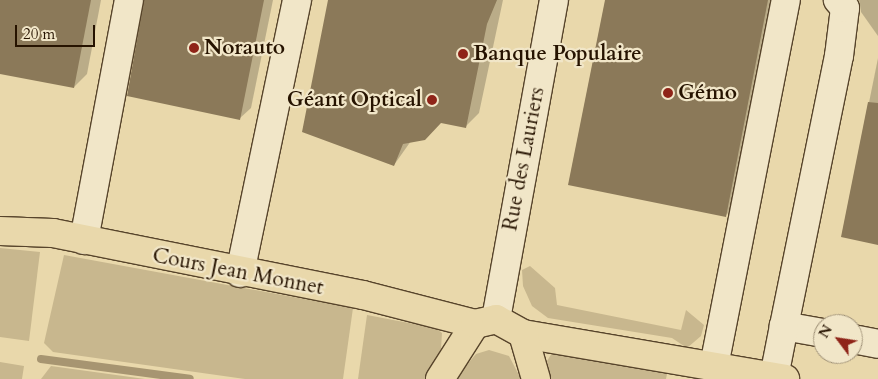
<!DOCTYPE html>
<meta charset="utf-8">
<style>
body{margin:0}
#map{position:relative;width:878px;height:379px;overflow:hidden;background:#e9d8ab;font-family:Cardo,serif}
div>[style]{position:absolute}
[style*='--x']{left:calc(var(--x)*1px);top:calc(var(--y)*1px);width:calc(var(--w)*1px);rotate:calc(var(--a)*1deg)}
.green>*{inset:0;background:#c8b78e}
.shadow>*{inset:0;background:#0003}
.stream>*{height:8px;margin:-4px;padding:0 4px;transform-origin:4px;border-radius:4px;background:#a79571}
.building>*{inset:0;background:#8b7959}
.roads{filter:drop-shadow(1px 0 #57442b) drop-shadow(-1px 0 #57442b) drop-shadow(0 1px #57442b) drop-shadow(0 -1px #57442b)}
.minor>*{height:28px;margin:-14px;padding:0 14px;transform-origin:14px;border-radius:14px;background:#f1e6c8}
.major>*{height:28px;margin:-14px;padding:0 14px;transform-origin:14px;border-radius:14px;background:#e9d8ab}
.dots>*{width:14px;height:14px;translate:-50% -50%;box-sizing:border-box;border:2px solid #f1e6c8;border-radius:50%}
span{translate:-50% -50%;white-space:nowrap;text-align:center;line-height:1.15;-webkit-text-stroke:4.5px #f1e6c8;paint-order:stroke}
.poi-label{font-size:21px;color:#261300;font-weight:700}
.left{translate:0 -50%;text-align:left}
.right{translate:-100% -50%;text-align:right}
.street-label{font-size:21px;color:#261300}
.north{position:absolute;left:813px;top:314px;width:50px;height:50px;box-sizing:border-box;background:#f1e6c8;border:1px solid #a09278;border-radius:50%;rotate:301deg;font-size:14px;font-weight:700;line-height:20px;text-align:center;color:#261300}
.north::after{content:'';display:block;margin:auto;width:18px;height:22px;background:#8f2418;clip-path:polygon(50% 0,100% 100%,50% 72%,0 100%)}
.scale{position:absolute;left:15px;top:25px;width:80px;height:22px;box-sizing:border-box;border:2px solid #261300;border-top:0;padding-left:6px;font-size:15px;line-height:18px;white-space:nowrap;color:#261300;-webkit-text-stroke:4px #f1e6c8;paint-order:stroke}
</style>
<div id="map">
<div class="green">
<div style="clip-path:polygon(0 248px,40px 252px,29px 341px,0 337px)"></div>
<div style="clip-path:polygon(64px 255px,353px 308px,343px 379px,245px 379px,53px 352px,44px 343px)"></div>
<div style="clip-path:polygon(530px 266px,555px 288px,557px 305px,681px 330px,686px 310px,704px 325px,701px 336px,687px 348px,672px 338px,548px 318px,532px 306px,523px 286px,522px 270px)"></div>
<div style="clip-path:polygon(367px 315px,435px 328px,442px 333px,441px 349px,425px 379px,358px 379px)"></div>
<div style="clip-path:polygon(489px 350px,509px 356px,521px 379px,455px 379px,476px 354px)"></div>
<div style="clip-path:polygon(552px 353px,667px 374px,666px 379px,551px 379px,547px 361px)"></div>
<div style="clip-path:polygon(0 362px,24px 366px,22px 379px,0 379px)"></div>
<div style="clip-path:polygon(51px 366px,145px 379px,41px 379px)"></div>
</div>
<div class="shadow">
<div style="clip-path:polygon(0 0,101px 0,87px 74px,74px 87px,0 72px)"></div>
<div style="clip-path:polygon(146px 0,273px 0,251px 108px,239px 119px)"></div>
<div style="clip-path:polygon(330px 0,503px 0,479px 113px,466px 126px,441px 122px,411px 141px,394px 165px)"></div>
<div style="clip-path:polygon(606px 0,777px 0,737px 204px,726px 215px)"></div>
<div style="clip-path:polygon(859px 0,878px 0,878px 36px,861px 12px)"></div>
<div style="clip-path:polygon(878px 58px,878px 244px,842px 236px)"></div>
</div>
<div class="stream">
<div style="--x:41;--y:359;--w:150;--a:7.6"></div>
</div>
<div class="building">
<div style="clip-path:polygon(0 0,91px 0,74px 88px,0 74px)"></div>
<div style="clip-path:polygon(144px 0,264px 0,240px 120px,127px 96px)"></div>
<div style="clip-path:polygon(328px 0,497px 0,487px 24px,466px 128px,441px 123px,425px 140px,403px 144px,394px 166px,302px 132px)"></div>
<div style="clip-path:polygon(605px 0,768px 0,726px 217px,568px 185px)"></div>
<div style="clip-path:polygon(868px 102px,878px 103px,878px 245px,841px 237px)"></div>
</div>
<div class="roads">
<div class="minor">
<div style="--x:84;--y:240;--w:244;--a:-79.4"></div>
<div style="--x:240;--y:273;--w:279;--a:-78.2"></div>
<div style="--x:496;--y:319;--w:324;--a:-79.7"></div>
<div style="--x:823;--y:333;--w:40;--a:-170"></div>
<div style="--x:784;--y:326;--w:276;--a:-78.5"></div>
<div style="--x:839;--y:56;--w:48;--a:-82.9"></div>
<div style="--x:845;--y:8;--w:11;--a:-131"></div>
<div style="--x:853;--y:339;--w:25;--a:11"></div>
<div style="--x:714;--y:366;--w:373;--a:-78.9"></div>
<div style="--x:774;--y:377;--w:52;--a:-78.9"></div>
</div>
<div class="major">
<div style="--x:0;--y:231;--w:53;--a:2.2"></div>
<div style="--x:53;--y:233;--w:316;--a:11.3"></div>
<div style="--x:363;--y:295;--w:116;--a:14.5"></div>
<div style="--x:523;--y:334;--w:266;--a:9.7"></div>
<div style="--x:440;--y:379;--w:65;--a:-57.5"></div>
<div style="--x:475;--y:324;--w:22;--a:-13"></div>
<div style="--x:496;--y:319;--w:31;--a:29"></div>
<div style="--x:523;--y:334;--w:47;--a:73.9"></div>
</div>
</div>
<div class="dots">
<div style="left:194px;top:48px;background:#8f2418"></div>
<div style="left:463px;top:54px;background:#8f2418"></div>
<div style="left:668px;top:93px;background:#8f2418"></div>
<div style="left:432px;top:100px;background:#8f2418"></div>
</div>
<div class="poi-label">
<span class="left" style="left:204px;top:48px">Norauto</span>
<span class="left" style="left:473px;top:54px">Banque Populaire</span>
<span class="left" style="left:678px;top:93px">Gémo</span>
<span class="right" style="left:422px;top:100px">Géant Optical</span>
</div>
<div class="street-label">
<span style="left:524px;top:159px;rotate:-79deg">Rue des Lauriers</span>
<span style="left:238px;top:272px;rotate:11deg">Cours Jean Monnet</span>
</div>
<div class="north">N</div>
<div class="scale">20 m</div>
</div>
